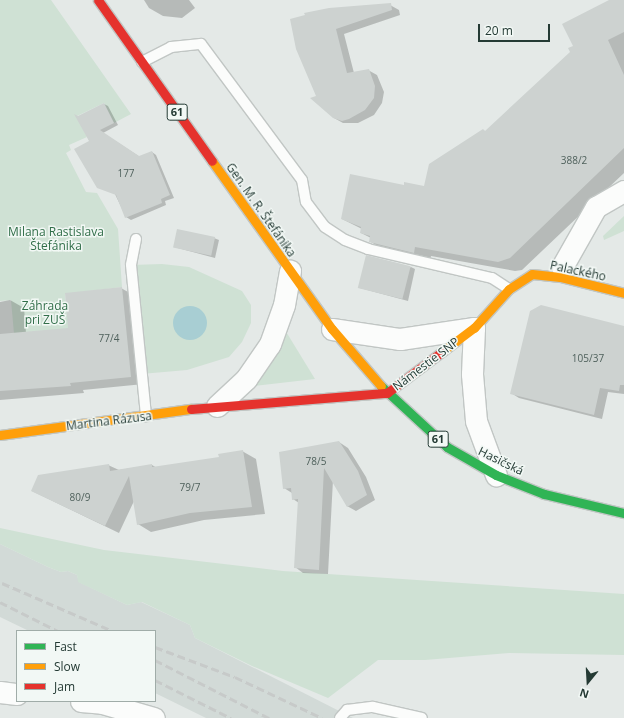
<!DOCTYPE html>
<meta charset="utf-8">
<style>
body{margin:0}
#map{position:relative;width:624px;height:718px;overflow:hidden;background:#e4e9e7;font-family:"Open Sans",sans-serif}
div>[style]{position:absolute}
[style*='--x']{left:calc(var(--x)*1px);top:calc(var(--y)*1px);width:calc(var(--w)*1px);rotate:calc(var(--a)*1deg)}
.built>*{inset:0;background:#d2dad7}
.green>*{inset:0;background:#cfe1d4}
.water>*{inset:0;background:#a8ced3}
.round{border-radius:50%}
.shadow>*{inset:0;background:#0003}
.building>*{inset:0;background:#cdd2d0;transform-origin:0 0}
.roads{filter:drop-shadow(1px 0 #c1c6c4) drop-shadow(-1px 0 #c1c6c4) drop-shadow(0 1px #c1c6c4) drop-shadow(0 -1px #c1c6c4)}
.lane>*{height:10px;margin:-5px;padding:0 5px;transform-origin:5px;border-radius:5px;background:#fbfcfb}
.street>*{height:21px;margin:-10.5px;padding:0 10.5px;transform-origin:10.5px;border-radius:10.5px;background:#fbfcfb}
.fast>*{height:9px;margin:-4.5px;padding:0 4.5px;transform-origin:4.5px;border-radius:4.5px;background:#30b455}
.slow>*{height:9px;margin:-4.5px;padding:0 4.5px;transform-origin:4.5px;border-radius:4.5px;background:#ff9f0a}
.jam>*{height:9px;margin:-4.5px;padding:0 4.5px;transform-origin:4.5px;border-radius:4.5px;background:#e5322d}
.rail>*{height:3px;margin-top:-1.5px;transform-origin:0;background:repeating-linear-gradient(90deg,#c7cac9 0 8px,transparent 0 12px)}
span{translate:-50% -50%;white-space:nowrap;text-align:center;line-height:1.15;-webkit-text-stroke:3px #f2f8f5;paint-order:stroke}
.number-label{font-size:10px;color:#4f615c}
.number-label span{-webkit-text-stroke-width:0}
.shield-label span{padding:1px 3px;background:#f2f8f5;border:1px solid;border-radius:3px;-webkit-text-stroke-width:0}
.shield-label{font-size:11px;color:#243a34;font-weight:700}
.street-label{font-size:12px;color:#243a34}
.park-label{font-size:12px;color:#316e49}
.legend{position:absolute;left:16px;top:630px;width:140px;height:72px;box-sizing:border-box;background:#f2f8f5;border:1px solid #a0aca8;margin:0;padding:5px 7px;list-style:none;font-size:12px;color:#243a34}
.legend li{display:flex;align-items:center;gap:8px;height:20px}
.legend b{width:20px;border:1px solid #a0aca8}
.north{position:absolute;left:568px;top:662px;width:40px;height:40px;-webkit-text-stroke:3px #f2f8f5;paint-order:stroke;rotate:198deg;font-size:11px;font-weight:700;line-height:16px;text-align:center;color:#243a34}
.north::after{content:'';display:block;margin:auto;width:14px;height:18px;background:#243a34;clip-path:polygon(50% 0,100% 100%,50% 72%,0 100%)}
.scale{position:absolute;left:478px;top:24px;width:72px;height:18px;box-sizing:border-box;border:2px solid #243a34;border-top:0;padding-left:5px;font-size:12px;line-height:14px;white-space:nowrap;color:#243a34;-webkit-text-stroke:3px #f2f8f5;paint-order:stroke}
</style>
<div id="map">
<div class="built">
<div style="clip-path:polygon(0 544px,48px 567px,61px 572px,68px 571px,77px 575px,79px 582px,127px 605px,141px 602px,190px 625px,195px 638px,353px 718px,206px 718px,155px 693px,155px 631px,29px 631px,0 617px)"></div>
</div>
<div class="green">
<div style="clip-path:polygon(0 0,51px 0,131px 114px,114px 123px,104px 103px,77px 116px,87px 137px,69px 145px,71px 150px,66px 153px,86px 192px,97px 193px,118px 229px,122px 287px,65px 294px,69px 329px,0 336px,14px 334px,11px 300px,0 301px)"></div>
<div style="clip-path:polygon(624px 216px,624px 231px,604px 240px,603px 236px)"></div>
<div style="clip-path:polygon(162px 264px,189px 267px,242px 291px,251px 305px,251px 323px,242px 342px,229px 357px,187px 370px,141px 374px,131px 265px)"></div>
<div style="clip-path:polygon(285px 330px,315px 379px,253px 386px)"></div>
<div style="clip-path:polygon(0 528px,104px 550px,283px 571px,624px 594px,624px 655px,509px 653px,425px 660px,378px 660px,328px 698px,252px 666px,195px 638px,190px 625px,142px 602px,127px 605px,78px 582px,77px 575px,68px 571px,61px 572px,48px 567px,0 544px)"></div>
</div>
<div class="water">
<div class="round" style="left:173px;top:306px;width:34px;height:34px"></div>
</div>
<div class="shadow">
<div style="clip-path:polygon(144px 0,189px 0,195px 8px,182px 18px,163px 16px,149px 8px)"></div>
<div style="clip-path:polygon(612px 0,624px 0,624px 173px,522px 270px,515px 271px,431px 256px,430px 262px,387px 252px,371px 242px,371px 238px,361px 233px,362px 229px,342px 219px,404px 186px,425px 187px,483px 130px,486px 132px,571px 52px)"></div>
<div style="clip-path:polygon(390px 5px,399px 10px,400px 15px,344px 34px,354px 73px,368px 70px,377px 75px,384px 92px,382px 103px,374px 115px,358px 123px,343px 123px,334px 118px,317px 96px,291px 20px)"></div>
<div style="clip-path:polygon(104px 104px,108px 106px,118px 125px,103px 133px,140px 157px,152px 152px,156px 155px,174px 198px,165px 201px,166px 205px,131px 220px,126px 217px,78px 117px)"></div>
<div style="clip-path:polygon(214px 238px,219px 240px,215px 258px,174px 247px)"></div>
<div style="clip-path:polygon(411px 267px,415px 269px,408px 301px,360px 288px)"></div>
<div style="clip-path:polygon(121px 288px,135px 296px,144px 384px,83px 390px,84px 393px,0 400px,0 302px,10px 300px,24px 308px,26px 333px,70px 329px)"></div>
<div style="clip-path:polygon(624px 326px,624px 394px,608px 392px,602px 419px,519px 398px,511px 393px)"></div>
<div style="clip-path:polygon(339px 442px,348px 448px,366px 477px,375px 500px,356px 511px,347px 506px,333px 480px,328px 574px,303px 573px,295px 567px,299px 503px,293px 499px,292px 493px,284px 488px)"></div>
<div style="clip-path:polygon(242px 451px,256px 459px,265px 514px,204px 520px,151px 532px,138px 524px,134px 501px,119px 533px,32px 491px,108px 465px,119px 470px,152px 465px,157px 468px,220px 458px)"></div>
</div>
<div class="building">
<div style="clip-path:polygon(609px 0,624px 0,624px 32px,608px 40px,624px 75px,624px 148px,510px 258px,498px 262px,415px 247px,414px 253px,369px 242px,370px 236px,360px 233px,361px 227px,341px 219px,350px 174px,404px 185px,404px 182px,424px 186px,429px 164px,483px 129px,485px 131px,570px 52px,568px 48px,573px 46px,562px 24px)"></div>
<div style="clip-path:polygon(391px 3px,392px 10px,336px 29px,347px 73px,369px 69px,375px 86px,374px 98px,365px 110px,349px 119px,342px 121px,333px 118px,310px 98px,316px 96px,296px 49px,290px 19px,305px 15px,304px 13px,329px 8px)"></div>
<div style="clip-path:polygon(104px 103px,114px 123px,100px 130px,139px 156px,152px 151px,170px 195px,161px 199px,162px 203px,125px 218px,116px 195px,97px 188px,74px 149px,89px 141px,74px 114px,78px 116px)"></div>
<div style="left:177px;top:229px;width:39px;height:19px;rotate:12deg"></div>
<div style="left:366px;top:255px;width:46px;height:34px;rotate:14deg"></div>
<div style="clip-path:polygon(122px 287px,131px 377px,70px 383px,71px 386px,0 391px,0 334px,68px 328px,65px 293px)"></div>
<div style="clip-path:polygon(541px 305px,624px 326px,624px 385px,620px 385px,619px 391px,600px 388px,594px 415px,510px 394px,530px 311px)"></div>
<div style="clip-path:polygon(339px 441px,358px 471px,367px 495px,347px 507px,324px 468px,319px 570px,294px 568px,298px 499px,292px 500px,291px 488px,283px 489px,279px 452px)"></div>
<div style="clip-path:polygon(243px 450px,252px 507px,190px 513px,137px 525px,129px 476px,105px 526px,31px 491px,38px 475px,109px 464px,110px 471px,152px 464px,152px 467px,219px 457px,218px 454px)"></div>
</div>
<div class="roads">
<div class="lane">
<div style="--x:142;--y:62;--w:33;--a:-27"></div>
<div style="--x:171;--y:47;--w:30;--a:-6"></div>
<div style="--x:201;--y:44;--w:169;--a:53.4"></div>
<div style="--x:302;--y:180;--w:22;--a:80"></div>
<div style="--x:306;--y:202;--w:31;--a:53"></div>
<div style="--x:325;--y:227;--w:24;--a:33"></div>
<div style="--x:345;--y:240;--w:25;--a:21"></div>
<div style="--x:368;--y:249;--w:127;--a:13.2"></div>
<div style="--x:492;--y:278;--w:20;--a:33"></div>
<div style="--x:136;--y:239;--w:26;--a:101"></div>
<div style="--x:131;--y:265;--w:152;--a:84.3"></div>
<div style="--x:340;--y:718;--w:11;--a:-49"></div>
<div style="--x:347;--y:710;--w:26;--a:-7"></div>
<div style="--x:373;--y:707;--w:50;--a:12.7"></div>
</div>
<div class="street">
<div style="--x:562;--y:267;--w:69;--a:-60.5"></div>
<div style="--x:596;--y:207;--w:32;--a:-30"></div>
<div style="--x:332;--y:329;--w:69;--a:8.4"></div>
<div style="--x:400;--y:339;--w:75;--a:-8.5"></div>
<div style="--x:474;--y:328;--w:46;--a:92.5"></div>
<div style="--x:472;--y:374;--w:47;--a:85.1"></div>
<div style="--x:476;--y:421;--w:58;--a:69.7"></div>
<div style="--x:217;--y:406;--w:40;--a:-43"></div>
<div style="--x:246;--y:379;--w:42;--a:-55.6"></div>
<div style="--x:270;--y:344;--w:41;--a:-70.3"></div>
<div style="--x:284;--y:305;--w:35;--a:-80"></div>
<div style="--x:0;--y:692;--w:17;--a:7"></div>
<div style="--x:81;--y:701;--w:21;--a:5"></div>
<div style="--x:102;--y:703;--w:54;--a:16.1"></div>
</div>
<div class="fast">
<div style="--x:381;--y:386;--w:90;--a:42.7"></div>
<div style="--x:447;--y:447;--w:56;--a:29.7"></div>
<div style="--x:496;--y:475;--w:52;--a:21.6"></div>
<div style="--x:544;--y:494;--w:82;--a:13.4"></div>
</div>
<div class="slow">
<div style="--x:212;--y:161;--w:206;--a:54.5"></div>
<div style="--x:332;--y:329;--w:75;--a:49.3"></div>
<div style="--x:443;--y:351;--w:39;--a:-37"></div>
<div style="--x:474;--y:328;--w:52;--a:-48.1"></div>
<div style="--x:509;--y:289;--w:27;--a:-33"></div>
<div style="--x:532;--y:274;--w:28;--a:6"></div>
<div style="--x:560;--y:277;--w:66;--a:14"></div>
<div style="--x:0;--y:435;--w:193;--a:-7.8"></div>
</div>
<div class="jam">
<div style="--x:98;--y:0;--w:197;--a:54.7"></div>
<div style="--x:191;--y:409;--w:197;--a:-4.7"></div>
<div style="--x:387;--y:393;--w:70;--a:-36.9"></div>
</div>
</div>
<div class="rail">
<div style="--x:2;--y:583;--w:121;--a:23.4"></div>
<div style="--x:0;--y:602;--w:65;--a:26.6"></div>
<div style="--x:155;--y:647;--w:85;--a:20.6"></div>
<div style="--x:235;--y:677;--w:96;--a:25.2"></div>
<div style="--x:155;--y:660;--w:128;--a:27"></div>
<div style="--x:155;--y:680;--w:85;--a:26.6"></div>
</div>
<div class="number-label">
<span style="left:574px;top:161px">388/2</span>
<span style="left:126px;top:174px">177</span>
<span style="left:109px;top:339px">77/4</span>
<span style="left:588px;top:359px">105/37</span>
<span style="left:316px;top:462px">78/5</span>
<span style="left:190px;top:488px">79/7</span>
<span style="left:80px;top:498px">80/9</span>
</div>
<div class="shield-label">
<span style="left:177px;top:112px">61</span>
<span style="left:438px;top:439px">61</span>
</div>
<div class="street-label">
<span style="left:261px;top:210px;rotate:55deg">Gen. M. R. Štefánika</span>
<span style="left:578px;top:271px;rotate:12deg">Palackého</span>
<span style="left:426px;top:364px;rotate:-37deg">Námestie SNP</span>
<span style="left:109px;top:421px;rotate:-7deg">Martina Rázusa</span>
<span style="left:501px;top:461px;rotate:26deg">Hasičská</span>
</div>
<div class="park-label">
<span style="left:56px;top:239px">Milana Rastislava<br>Štefánika</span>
<span style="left:45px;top:313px">Záhrada<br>pri ZUŠ</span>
</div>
<ul class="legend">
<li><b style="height:5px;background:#30b455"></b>Fast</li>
<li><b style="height:5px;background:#ff9f0a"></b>Slow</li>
<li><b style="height:5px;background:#e5322d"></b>Jam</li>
</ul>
<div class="north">N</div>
<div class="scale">20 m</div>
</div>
